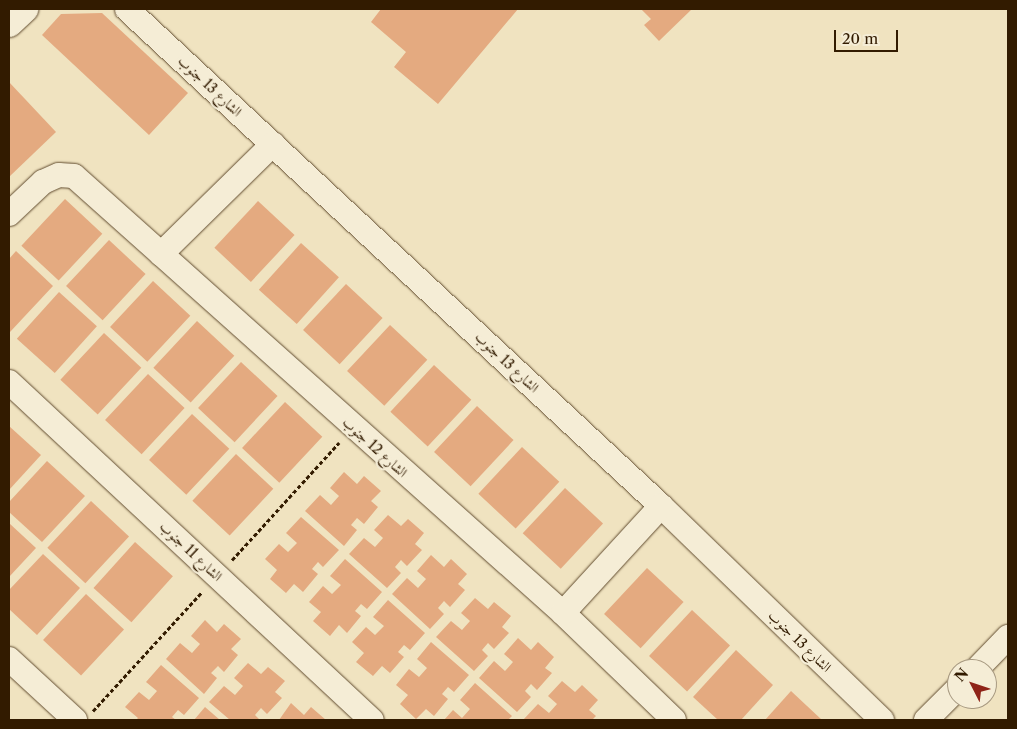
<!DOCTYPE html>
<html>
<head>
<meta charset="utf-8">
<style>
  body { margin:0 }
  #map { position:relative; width:1017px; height:729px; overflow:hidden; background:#f0e3c0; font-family:"Libre Caslon Text",Amiri,serif }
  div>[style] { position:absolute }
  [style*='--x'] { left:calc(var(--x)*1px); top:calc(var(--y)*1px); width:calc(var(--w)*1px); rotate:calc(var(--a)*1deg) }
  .building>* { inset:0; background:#e4aa80; transform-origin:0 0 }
  .path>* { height:3px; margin-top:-1.5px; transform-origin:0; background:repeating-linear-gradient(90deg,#321b00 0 4px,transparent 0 6.5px) }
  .roads { filter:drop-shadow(0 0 1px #624d30) drop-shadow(0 0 1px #624d30) }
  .street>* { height:24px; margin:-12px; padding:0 12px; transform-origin:12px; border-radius:12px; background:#f5edd6 }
  .secondary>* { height:28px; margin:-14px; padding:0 14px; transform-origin:14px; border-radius:14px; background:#f5edd6 }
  span { translate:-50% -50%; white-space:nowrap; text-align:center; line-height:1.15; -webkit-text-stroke:4.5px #f5edd6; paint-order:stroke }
  .street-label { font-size:14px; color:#321b00 }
  .frame { position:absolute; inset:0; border:10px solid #321b00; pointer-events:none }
  .north { position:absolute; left:947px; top:659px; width:50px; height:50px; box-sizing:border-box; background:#f5edd6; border:1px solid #a79980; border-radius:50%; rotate:311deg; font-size:14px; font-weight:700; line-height:20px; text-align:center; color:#321b00 }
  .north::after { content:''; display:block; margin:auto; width:18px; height:22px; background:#8f2418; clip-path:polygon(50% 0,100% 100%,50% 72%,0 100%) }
  .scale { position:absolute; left:834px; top:30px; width:64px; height:22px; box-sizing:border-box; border:2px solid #321b00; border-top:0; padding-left:6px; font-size:15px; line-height:18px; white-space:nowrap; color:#321b00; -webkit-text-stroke:4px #f5edd6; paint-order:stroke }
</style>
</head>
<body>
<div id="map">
  <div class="building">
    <i style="clip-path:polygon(381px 9px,518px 9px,438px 104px,394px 67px,406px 52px,371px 22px)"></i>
    <i style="clip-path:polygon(641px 9px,692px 9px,659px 41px,644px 25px,651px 19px)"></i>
    <i style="clip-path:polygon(102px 13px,188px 93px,149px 135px,42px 35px,61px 14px)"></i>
    <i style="clip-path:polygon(9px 82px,56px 132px,9px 177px)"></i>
    <i style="left:65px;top:199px;width:51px;height:64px;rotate:43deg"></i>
    <i style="left:258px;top:201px;width:50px;height:64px;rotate:43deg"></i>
    <i style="left:109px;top:240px;width:50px;height:63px;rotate:43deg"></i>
    <i style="left:301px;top:243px;width:51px;height:63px;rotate:42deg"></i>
    <i style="clip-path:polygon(16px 251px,53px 286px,10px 332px,9px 259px)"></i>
    <i style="left:153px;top:281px;width:51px;height:63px;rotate:43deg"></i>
    <i style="left:346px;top:284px;width:50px;height:63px;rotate:43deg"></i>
    <i style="left:59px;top:292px;width:51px;height:63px;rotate:42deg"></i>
    <i style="left:197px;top:321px;width:51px;height:64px;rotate:43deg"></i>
    <i style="left:390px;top:325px;width:51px;height:63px;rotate:43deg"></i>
    <i style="left:104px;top:333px;width:51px;height:64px;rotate:43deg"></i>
    <i style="left:241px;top:362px;width:50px;height:63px;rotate:43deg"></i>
    <i style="left:434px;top:365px;width:51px;height:64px;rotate:43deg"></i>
    <i style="left:148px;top:374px;width:50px;height:63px;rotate:43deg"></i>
    <i style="left:285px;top:402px;width:51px;height:63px;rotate:43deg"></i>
    <i style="left:477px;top:406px;width:50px;height:63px;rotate:43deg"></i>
    <i style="left:192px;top:414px;width:51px;height:63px;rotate:43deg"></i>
    <i style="clip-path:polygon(9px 426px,41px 455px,9px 490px)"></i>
    <i style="left:522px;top:447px;width:51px;height:64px;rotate:43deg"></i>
    <i style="left:236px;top:454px;width:51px;height:64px;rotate:43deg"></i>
    <i style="clip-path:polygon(47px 461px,85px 496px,42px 542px,9px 512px,9px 502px)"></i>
    <i style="clip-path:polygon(344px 472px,357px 484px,364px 476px,381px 491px,371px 501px,378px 507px,364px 524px,357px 518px,351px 525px,357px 530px,344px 546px,305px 511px,320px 495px,331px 505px,339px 496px,330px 488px)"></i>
    <i style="left:565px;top:488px;width:52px;height:62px;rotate:43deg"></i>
    <i style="left:91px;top:501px;width:52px;height:64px;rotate:43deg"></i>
    <i style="clip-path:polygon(388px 515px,401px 526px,408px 519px,424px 533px,415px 544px,422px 550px,407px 566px,401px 560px,395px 567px,401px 573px,387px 588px,349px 554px,364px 538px,375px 547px,383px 538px,374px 530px)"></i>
    <i style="clip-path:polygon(301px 517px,339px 550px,323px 567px,318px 562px,312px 569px,318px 574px,303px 592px,294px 584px,286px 593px,270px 579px,277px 570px,265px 559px,279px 544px,288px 552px,297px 543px,286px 533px)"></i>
    <i style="clip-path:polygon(9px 523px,36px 548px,9px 577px)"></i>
    <i style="left:135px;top:542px;width:51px;height:62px;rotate:42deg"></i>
    <i style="clip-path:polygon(43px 554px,80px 588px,37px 635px,9px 609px,9px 590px)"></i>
    <i style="clip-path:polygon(431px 555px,444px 567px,451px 559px,467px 574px,458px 584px,465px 590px,450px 607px,444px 601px,438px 608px,444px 614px,430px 629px,392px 594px,407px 578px,418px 588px,426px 579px,417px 571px)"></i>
    <i style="clip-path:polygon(345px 559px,382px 592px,367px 609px,361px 604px,355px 611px,361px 616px,347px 633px,339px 625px,330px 636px,313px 621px,321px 612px,309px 602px,323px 586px,332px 594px,341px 585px,330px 576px)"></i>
    <i style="left:647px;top:568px;width:50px;height:63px;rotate:43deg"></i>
    <i style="left:86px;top:594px;width:52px;height:63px;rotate:43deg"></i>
    <i style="clip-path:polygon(475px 598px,488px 609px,494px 602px,511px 616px,502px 627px,509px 633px,494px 649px,488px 643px,482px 650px,488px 656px,474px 671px,436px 637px,451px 621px,462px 630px,470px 621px,461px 613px)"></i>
    <i style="clip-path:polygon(388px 600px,425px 633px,410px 650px,404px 645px,398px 652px,404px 657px,390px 673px,382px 666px,373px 676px,356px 662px,364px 653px,352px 642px,366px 627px,375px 635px,384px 626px,373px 617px)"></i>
    <i style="left:692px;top:610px;width:52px;height:63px;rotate:43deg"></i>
    <i style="clip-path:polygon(205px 620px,217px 632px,224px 624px,241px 639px,231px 649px,238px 655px,224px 672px,218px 666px,211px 673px,217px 678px,204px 694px,166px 659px,180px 643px,192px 653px,200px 644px,191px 636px)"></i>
    <i style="clip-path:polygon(518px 638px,531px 650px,538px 642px,554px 657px,545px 668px,552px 673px,537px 690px,531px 684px,525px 691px,531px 697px,517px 712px,479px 678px,494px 661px,505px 671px,513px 662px,504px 654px)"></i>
    <i style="clip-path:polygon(431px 642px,469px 675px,454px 692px,448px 687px,442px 694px,448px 699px,434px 716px,426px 709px,416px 719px,400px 704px,408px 695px,396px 685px,409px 669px,419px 677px,427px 668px,417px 659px)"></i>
    <i style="clip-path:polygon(736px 650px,773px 685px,741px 720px,718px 720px,693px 697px)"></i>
    <i style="clip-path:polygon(248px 663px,261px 674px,268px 667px,285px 681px,275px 692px,282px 698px,267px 714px,261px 708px,255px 715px,260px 720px,230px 720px,209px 702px,224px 686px,235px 695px,243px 686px,234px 678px)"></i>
    <i style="clip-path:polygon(161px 665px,199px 698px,184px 715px,178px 710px,172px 717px,176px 720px,136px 720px,138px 718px,125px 707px,139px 692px,149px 700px,157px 691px,146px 682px)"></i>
    <i style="clip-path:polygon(562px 681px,575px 692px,582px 685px,598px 700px,589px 710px,596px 716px,592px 720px,523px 720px,538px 704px,549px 713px,557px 704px,548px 696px)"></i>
    <i style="clip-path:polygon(475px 683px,512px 716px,508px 720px,444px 720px,453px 710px,462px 718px,470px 709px,460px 700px)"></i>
    <i style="clip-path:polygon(791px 691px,822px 720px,765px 720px)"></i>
    <i style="clip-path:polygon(291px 703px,304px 715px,311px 707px,326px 720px,279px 720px)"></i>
    <i style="clip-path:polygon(205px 707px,220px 720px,194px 720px)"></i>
  </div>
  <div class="path">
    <i style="--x:232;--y:560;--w:159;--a:-47.6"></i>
    <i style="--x:93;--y:711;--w:161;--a:-47.5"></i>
  </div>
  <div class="roads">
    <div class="street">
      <i style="--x:127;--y:9;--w:729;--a:42.94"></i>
      <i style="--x:661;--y:506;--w:308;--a:44.1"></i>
      <i style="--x:9;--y:214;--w:47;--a:-43.3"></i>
      <i style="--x:43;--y:182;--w:17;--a:-24"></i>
      <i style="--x:59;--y:175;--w:15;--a:4"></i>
      <i style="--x:74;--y:176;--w:656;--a:41.79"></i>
      <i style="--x:563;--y:613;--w:154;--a:43.9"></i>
      <i style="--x:161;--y:254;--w:157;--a:-44.5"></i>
      <i style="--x:9;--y:382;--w:496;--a:43"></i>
      <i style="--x:563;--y:613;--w:145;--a:-47.5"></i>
      <i style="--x:9;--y:659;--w:90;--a:42.7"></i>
      <i style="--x:977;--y:669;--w:45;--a:-45.9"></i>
      <i style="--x:926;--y:720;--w:44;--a:-45"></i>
    </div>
    <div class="secondary">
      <i style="--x:9;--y:23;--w:21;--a:-43"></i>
    </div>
  </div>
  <div class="street-label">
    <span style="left:210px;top:86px;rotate:43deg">الشارع 13 جنوب</span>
    <span style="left:507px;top:362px;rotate:43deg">الشارع 13 جنوب</span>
    <span style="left:375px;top:447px;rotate:42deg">الشارع 12 جنوب</span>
    <span style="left:191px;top:551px;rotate:43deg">الشارع 11 جنوب</span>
    <span style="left:800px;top:641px;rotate:44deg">الشارع 13 جنوب</span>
  </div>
  <div class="frame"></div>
  <div class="north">N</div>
  <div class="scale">20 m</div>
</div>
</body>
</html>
